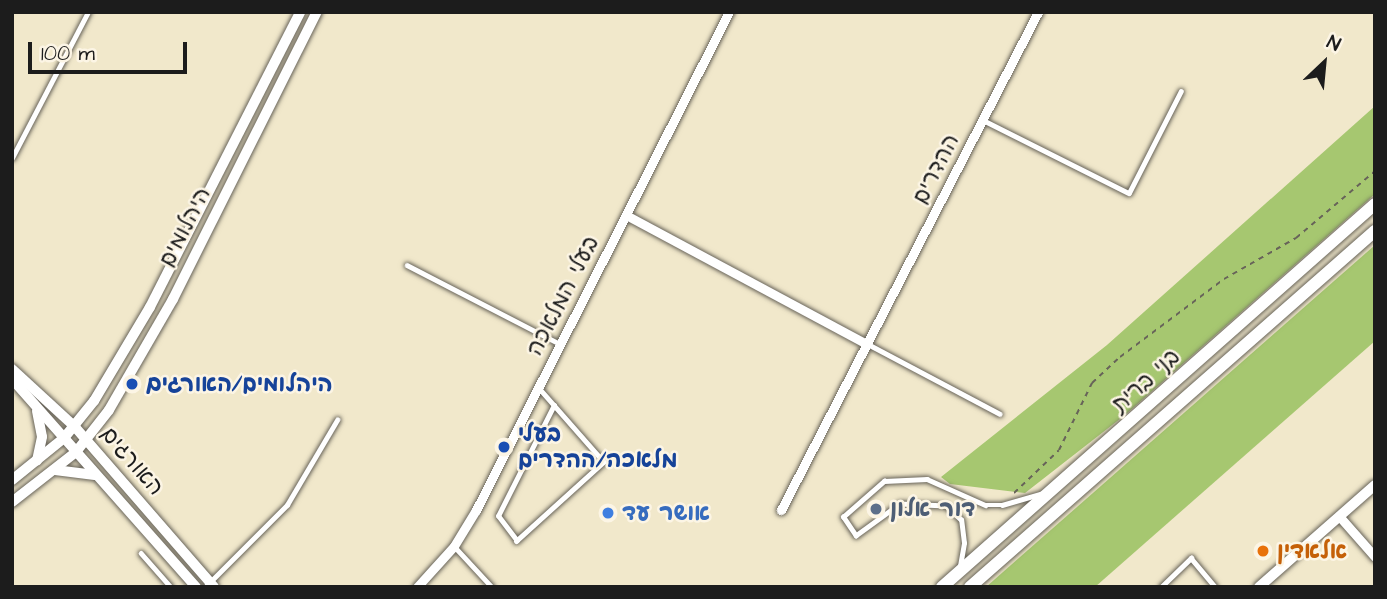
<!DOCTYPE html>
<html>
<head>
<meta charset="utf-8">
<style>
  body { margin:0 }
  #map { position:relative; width:1387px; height:599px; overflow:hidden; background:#f1e8cb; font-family:"Architects Daughter","Playpen Sans Hebrew",sans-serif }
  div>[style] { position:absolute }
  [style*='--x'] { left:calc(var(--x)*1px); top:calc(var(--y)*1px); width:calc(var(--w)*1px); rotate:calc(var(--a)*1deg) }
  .green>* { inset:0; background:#a6c770 }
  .path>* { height:2px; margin-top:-1px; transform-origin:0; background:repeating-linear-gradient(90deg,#676359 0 5px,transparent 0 10px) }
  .roads { filter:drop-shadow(0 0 2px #676359) drop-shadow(0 0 2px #676359) }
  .service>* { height:4.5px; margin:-2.25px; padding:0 2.25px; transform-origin:2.25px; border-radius:2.25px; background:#fff }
  .minor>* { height:9px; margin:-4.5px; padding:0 4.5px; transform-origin:4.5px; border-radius:4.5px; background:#fff }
  .tertiary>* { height:10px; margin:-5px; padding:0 5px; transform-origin:5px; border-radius:5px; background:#fff }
  .secondary>* { height:12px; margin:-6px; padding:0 6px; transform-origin:6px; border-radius:6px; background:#fff }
  .dots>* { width:19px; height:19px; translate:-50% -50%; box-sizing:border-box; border:4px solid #fcf5e5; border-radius:50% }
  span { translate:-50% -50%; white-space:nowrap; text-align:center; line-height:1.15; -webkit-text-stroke:5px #fcf5e5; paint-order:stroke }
  .street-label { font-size:23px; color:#1c1c1c }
  .transit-label { font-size:23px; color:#164399; font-weight:700 }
  .left { translate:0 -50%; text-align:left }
  .service-label { font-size:23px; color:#4e5e75; font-weight:700 }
  .shop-label { font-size:23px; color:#366cbe; font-weight:700 }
  .food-label { font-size:23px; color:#c56008; font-weight:700 }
  .frame { position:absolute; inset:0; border:14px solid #1c1c1c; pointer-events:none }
  .north { position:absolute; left:1289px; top:28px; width:70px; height:70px; -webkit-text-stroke:5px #fcf5e5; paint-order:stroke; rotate:26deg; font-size:19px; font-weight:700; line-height:28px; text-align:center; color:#1c1c1c }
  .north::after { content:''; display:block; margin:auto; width:24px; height:32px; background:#1c1c1c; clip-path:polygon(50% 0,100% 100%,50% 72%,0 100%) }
  .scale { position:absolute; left:28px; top:42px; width:159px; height:32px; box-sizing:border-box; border:4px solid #1c1c1c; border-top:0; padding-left:9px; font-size:21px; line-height:24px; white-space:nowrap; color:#1c1c1c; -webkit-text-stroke:5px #fcf5e5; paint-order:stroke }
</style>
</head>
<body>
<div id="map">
  <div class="green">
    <i style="clip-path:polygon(1375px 106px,1375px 194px,1125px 415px,1025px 493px,950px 484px,941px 477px,1107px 345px)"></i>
    <i style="clip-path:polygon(1375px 245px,1375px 341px,1095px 587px,986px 587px)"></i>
  </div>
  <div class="path">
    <i style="--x:1014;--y:493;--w:62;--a:-43.7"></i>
    <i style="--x:1059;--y:450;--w:75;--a:-63.8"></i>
    <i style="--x:1092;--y:383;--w:38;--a:-43"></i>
    <i style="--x:1120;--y:357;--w:130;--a:-36.9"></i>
    <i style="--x:1224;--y:279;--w:83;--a:-29.7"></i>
    <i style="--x:1296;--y:238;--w:104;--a:-40.3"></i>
  </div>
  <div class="roads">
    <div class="service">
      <i style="--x:983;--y:120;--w:163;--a:26.6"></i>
      <i style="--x:1129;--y:193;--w:114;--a:-63"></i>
      <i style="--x:12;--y:158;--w:165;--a:-62.5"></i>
      <i style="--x:407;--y:265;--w:172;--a:27.3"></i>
      <i style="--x:868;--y:344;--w:149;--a:27.9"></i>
      <i style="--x:539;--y:388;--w:98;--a:48.7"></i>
      <i style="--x:604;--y:462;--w:118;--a:137.8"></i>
      <i style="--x:517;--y:541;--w:31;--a:-127"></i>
      <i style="--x:498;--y:516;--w:124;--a:-63.2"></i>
      <i style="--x:454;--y:546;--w:56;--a:47.2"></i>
      <i style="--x:141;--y:553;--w:45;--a:48.6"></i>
      <i style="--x:960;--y:566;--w:23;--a:-80"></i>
      <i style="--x:964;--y:543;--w:23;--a:-97"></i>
      <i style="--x:961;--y:520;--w:21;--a:-137"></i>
      <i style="--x:946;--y:506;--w:46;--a:-177.5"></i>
      <i style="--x:900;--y:504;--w:54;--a:144"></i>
      <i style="--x:856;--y:536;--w:23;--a:-124"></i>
      <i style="--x:843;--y:517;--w:55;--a:-41.3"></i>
      <i style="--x:884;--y:481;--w:43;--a:-2.7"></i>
      <i style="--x:927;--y:479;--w:64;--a:24.1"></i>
      <i style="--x:985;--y:505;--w:17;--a:0"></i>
      <i style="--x:1002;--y:505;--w:43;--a:-16.3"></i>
      <i style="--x:205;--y:587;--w:116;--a:-45"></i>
      <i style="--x:287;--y:505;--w:99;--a:-59.5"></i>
      <i style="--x:1161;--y:587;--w:42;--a:-44"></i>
      <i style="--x:1191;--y:558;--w:38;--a:50"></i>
    </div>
    <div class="minor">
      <i style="--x:626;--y:215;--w:273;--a:28.2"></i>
      <i style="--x:781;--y:510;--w:560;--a:-62.7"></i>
      <i style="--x:1339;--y:516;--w:55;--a:48.7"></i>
      <i style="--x:417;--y:587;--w:55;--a:-47.9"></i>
      <i style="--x:454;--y:546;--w:42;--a:-58.6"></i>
      <i style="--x:476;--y:510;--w:559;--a:-63.07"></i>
    </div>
    <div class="tertiary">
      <i style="--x:12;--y:369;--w:86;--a:42.6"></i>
      <i style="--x:75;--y:427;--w:212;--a:49"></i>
      <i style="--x:12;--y:379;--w:278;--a:48.5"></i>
      <i style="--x:37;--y:411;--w:26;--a:79"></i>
      <i style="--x:42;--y:437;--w:24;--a:102"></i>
      <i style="--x:55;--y:470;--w:40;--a:7.1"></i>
      <i style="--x:12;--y:480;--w:67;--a:-38.9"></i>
      <i style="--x:64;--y:438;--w:48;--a:-51"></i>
      <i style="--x:94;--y:401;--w:109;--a:-59.2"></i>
      <i style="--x:150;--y:307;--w:331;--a:-63"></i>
      <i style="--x:12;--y:502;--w:81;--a:-38"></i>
      <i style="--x:76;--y:452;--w:53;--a:-51.8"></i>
      <i style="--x:109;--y:410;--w:128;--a:-60"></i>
      <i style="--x:173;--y:299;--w:321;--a:-63.4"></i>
      <i style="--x:1259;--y:587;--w:154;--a:-41.3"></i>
    </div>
    <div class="secondary">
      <i style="--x:942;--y:587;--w:578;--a:-41.49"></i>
      <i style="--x:970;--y:587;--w:539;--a:-41.32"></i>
    </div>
  </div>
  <div class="dots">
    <i style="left:132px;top:384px;background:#1a4fb4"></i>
    <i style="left:504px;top:447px;background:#1a4fb4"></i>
    <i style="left:876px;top:509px;background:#5c6f8a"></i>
    <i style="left:608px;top:513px;background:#3f7fe0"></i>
    <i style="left:1263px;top:551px;background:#e8710a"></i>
  </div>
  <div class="street-label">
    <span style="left:936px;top:169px;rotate:-63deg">ההדרים</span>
    <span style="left:185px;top:227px;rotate:-63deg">היהלומים</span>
    <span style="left:563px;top:296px;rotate:-63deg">בעלי המלאכה</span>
    <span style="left:1146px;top:381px;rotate:-42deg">בני ברית</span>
    <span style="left:132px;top:461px;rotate:49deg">האורגים</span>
  </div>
  <div class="transit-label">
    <span class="left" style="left:146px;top:384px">היהלומים/האורגים</span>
    <span class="left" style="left:518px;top:447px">בעלי<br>מלאכה/ההדרים</span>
  </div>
  <div class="service-label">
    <span class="left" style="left:890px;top:509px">דור אלון</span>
  </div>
  <div class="shop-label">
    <span class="left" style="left:622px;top:513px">אושר עד</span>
  </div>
  <div class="food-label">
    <span class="left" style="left:1277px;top:551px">אלאדין</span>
  </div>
  <div class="frame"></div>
  <div class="north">N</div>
  <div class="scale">100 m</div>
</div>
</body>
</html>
